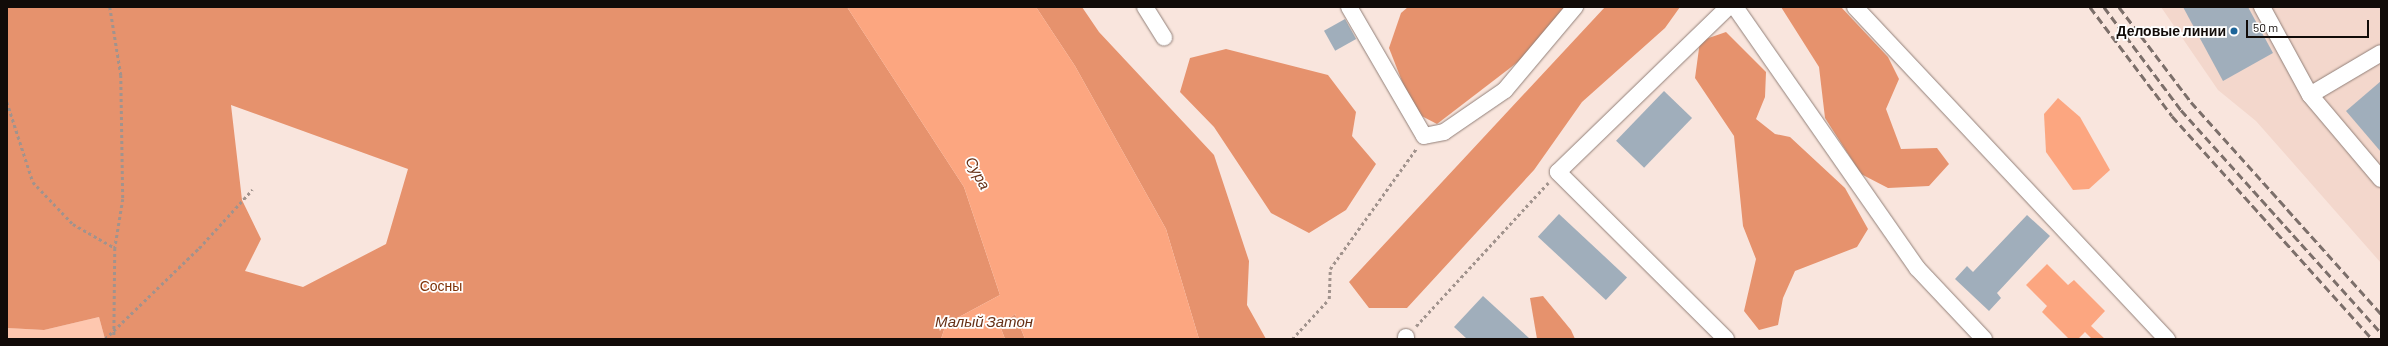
<!DOCTYPE html>
<html>
<head>
<meta charset="utf-8">
<style>
  body { margin:0 }
  #map { position:relative; width:2388px; height:346px; overflow:hidden; background:#f9e5dd; font-family:Barlow,sans-serif }
  div>[style] { position:absolute }
  [style*='--x'] { left:calc(var(--x)*1px); top:calc(var(--y)*1px); width:calc(var(--w)*1px); rotate:calc(var(--a)*1deg) }
  .built>* { inset:0; background:#f3d7cc }
  .green>* { inset:0; background:#fec7af }
  .forest>* { inset:0; background:#e6926d }
  .water>* { inset:0; background:#fca680 }
  .building>* { inset:0; background:#a0aebb; transform-origin:0 0 }
  .path>* { height:2.5px; margin-top:-1.25px; transform-origin:0; background:repeating-linear-gradient(90deg,#a1938d 0 3px,transparent 0 6px) }
  .roads { filter:drop-shadow(0 0 1px #928079) drop-shadow(0 0 1px #928079) }
  .minor>* { height:16px; margin:-8px; padding:0 8px; transform-origin:8px; border-radius:8px; background:#fff }
  .rail>* { height:3px; margin-top:-1.5px; transform-origin:0; background:repeating-linear-gradient(90deg,#7c6f6a 0 8px,transparent 0 12px) }
  .dots>* { width:11px; height:11px; translate:-50% -50%; box-sizing:border-box; border:2px solid #fff; border-radius:50% }
  span { translate:-50% -50%; white-space:nowrap; text-align:center; line-height:1.15; -webkit-text-stroke:3.5px #fff; paint-order:stroke }
  .poi-label { font-size:14px; color:#110b08; font-weight:700 }
  .right { translate:-100% -50%; text-align:right }
  .park-label { font-size:14px; color:#7d3106 }
  .water-label { font-size:15px; color:#663016; font-style:italic }
  .frame { position:absolute; inset:0; border:8px solid #110b08; pointer-events:none }
  .scale { position:absolute; left:2246px; top:20px; width:123px; height:18px; box-sizing:border-box; border:2px solid #110b08; border-top:0; padding-left:5px; font-size:12px; line-height:14px; white-space:nowrap; color:#110b08; -webkit-text-stroke:3px #fff; paint-order:stroke }
</style>
</head>
<body>
<div id="map">
  <div class="built">
    <i style="clip-path:polygon(2161px 7px,2381px 7px,2381px 263px,2256px 121px,2218px 90px)"></i>
  </div>
  <div class="green">
    <i style="clip-path:polygon(99px 317px,105px 339px,7px 339px,7px 328px,44px 330px)"></i>
  </div>
  <div class="forest">
    <i style="clip-path:polygon(evenodd,7px 7px,847px 7px,964px 187px,1000px 295px,946px 324px,941px 339px,105px 339px,99px 317px,44px 330px,7px 328px,7px 7px,231px 105px,408px 169px,386px 244px,303px 287px,245px 271px,261px 239px,242px 200px,231px 105px)"></i>
    <i style="clip-path:polygon(1036px 7px,1082px 7px,1099px 32px,1214px 155px,1249px 261px,1247px 305px,1266px 339px,1199px 339px,1166px 229px,1075px 66px)"></i>
    <i style="clip-path:polygon(1408px 7px,1567px 7px,1531px 52px,1437px 124px,1414px 112px,1389px 48px,1401px 13px)"></i>
    <i style="clip-path:polygon(1605px 7px,1680px 7px,1665px 28px,1582px 102px,1534px 170px,1407px 308px,1369px 308px,1349px 282px)"></i>
    <i style="clip-path:polygon(1781px 7px,1841px 7px,1888px 57px,1899px 79px,1886px 109px,1901px 149px,1937px 148px,1949px 164px,1929px 186px,1888px 188px,1861px 174px,1825px 118px,1819px 67px)"></i>
    <i style="clip-path:polygon(1726px 32px,1766px 72px,1765px 97px,1756px 119px,1775px 134px,1790px 137px,1845px 188px,1868px 229px,1857px 247px,1795px 271px,1783px 298px,1778px 325px,1759px 330px,1744px 311px,1756px 259px,1743px 226px,1734px 136px,1695px 78px,1700px 41px)"></i>
    <i style="clip-path:polygon(1226px 49px,1328px 75px,1356px 112px,1352px 136px,1376px 164px,1346px 210px,1309px 233px,1271px 213px,1214px 127px,1180px 92px,1190px 58px)"></i>
    <i style="clip-path:polygon(1543px 296px,1571px 330px,1575px 339px,1537px 339px,1530px 298px)"></i>
    <i style="clip-path:polygon(1015px 314px,1025px 339px,1005px 339px,1000px 326px)"></i>
  </div>
  <div class="water">
    <i style="clip-path:polygon(847px 7px,1036px 7px,1075px 66px,1166px 229px,1199px 339px,1025px 339px,1015px 314px,1000px 326px,1005px 339px,941px 339px,946px 324px,1000px 295px,964px 187px)"></i>
    <i style="clip-path:polygon(2058px 98px,2080px 117px,2110px 170px,2089px 189px,2073px 190px,2046px 152px,2044px 114px)"></i>
    <i style="clip-path:polygon(2047px 264px,2068px 285px,2074px 280px,2105px 311px,2091px 326px,2105px 339px,2092px 339px,2085px 332px,2078px 339px,2069px 339px,2042px 312px,2047px 306px,2026px 285px)"></i>
  </div>
  <div class="building">
    <i style="clip-path:polygon(2183px 7px,2248px 7px,2273px 53px,2223px 81px)"></i>
    <i style="left:1345px;top:19px;width:23px;height:24px;rotate:61deg"></i>
    <i style="clip-path:polygon(2381px 81px,2381px 152px,2346px 111px)"></i>
    <i style="left:1664px;top:91px;width:39px;height:69px;rotate:44deg"></i>
    <i style="left:1559px;top:214px;width:93px;height:31px;rotate:43deg"></i>
    <i style="clip-path:polygon(2027px 215px,2050px 236px,1997px 293px,2001px 298px,1989px 311px,1955px 279px,1967px 266px,1973px 272px)"></i>
    <i style="clip-path:polygon(1483px 296px,1530px 339px,1467px 339px,1454px 327px)"></i>
  </div>
  <div class="path">
    <i style="--x:110;--y:7;--w:69;--a:80.8"></i>
    <i style="--x:121;--y:75;--w:124;--a:89.1"></i>
    <i style="--x:123;--y:199;--w:50;--a:99.3"></i>
    <i style="--x:7;--y:102;--w:84;--a:72"></i>
    <i style="--x:33;--y:182;--w:58;--a:46.4"></i>
    <i style="--x:73;--y:224;--w:48;--a:29.7"></i>
    <i style="--x:115;--y:248;--w:91;--a:90.6"></i>
    <i style="--x:1416;--y:326;--w:195;--a:-47.3"></i>
    <i style="--x:105;--y:339;--w:131;--a:-44.1"></i>
    <i style="--x:199;--y:248;--w:79;--a:-47.6"></i>
    <i style="--x:1292;--y:339;--w:54;--a:-47.2"></i>
    <i style="--x:1329;--y:299;--w:30;--a:-88"></i>
    <i style="--x:1330;--y:269;--w:148;--a:-54.4"></i>
  </div>
  <div class="roads">
    <div class="minor">
      <i style="--x:1145;--y:7;--w:36;--a:58"></i>
      <i style="--x:1349;--y:7;--w:149;--a:59.8"></i>
      <i style="--x:1424;--y:136;--w:20;--a:-11"></i>
      <i style="--x:1444;--y:132;--w:74;--a:-34.5"></i>
      <i style="--x:1505;--y:90;--w:109;--a:-49.9"></i>
      <i style="--x:1735;--y:7;--w:318;--a:55.1"></i>
      <i style="--x:1917;--y:268;--w:98;--a:46.7"></i>
      <i style="--x:1855;--y:7;--w:456;--a:46.8"></i>
      <i style="--x:2262;--y:7;--w:100;--a:61.4"></i>
      <i style="--x:2310;--y:95;--w:82;--a:-30.6"></i>
      <i style="--x:2310;--y:95;--w:110;--a:49.8"></i>
      <i style="--x:1406;--y:339;--w:2;--a:-90"></i>
      <i style="--x:1726;--y:339;--w:237;--a:-135.2"></i>
      <i style="--x:1558;--y:172;--w:237;--a:-44.1"></i>
    </div>
  </div>
  <div class="rail">
    <i style="--x:2090;--y:7;--w:136;--a:53"></i>
    <i style="--x:2172;--y:116;--w:300;--a:48.1"></i>
    <i style="--x:2104;--y:7;--w:129;--a:53.2"></i>
    <i style="--x:2181;--y:110;--w:300;--a:48.1"></i>
    <i style="--x:2119;--y:7;--w:119;--a:52.8"></i>
    <i style="--x:2191;--y:102;--w:285;--a:48.1"></i>
  </div>
  <div class="dots">
    <i style="left:2234px;top:31px;background:#1d6599"></i>
  </div>
  <div class="poi-label">
    <span class="right" style="left:2226px;top:31px">Деловые линии</span>
  </div>
  <div class="park-label">
    <span style="left:441px;top:286px">Сосны</span>
  </div>
  <div class="water-label">
    <span style="left:978px;top:173px;rotate:62deg">Сура</span>
    <span style="left:984px;top:322px">Малый Затон</span>
  </div>
  <div class="frame"></div>
  <div class="scale">50 m</div>
</div>
</body>
</html>
